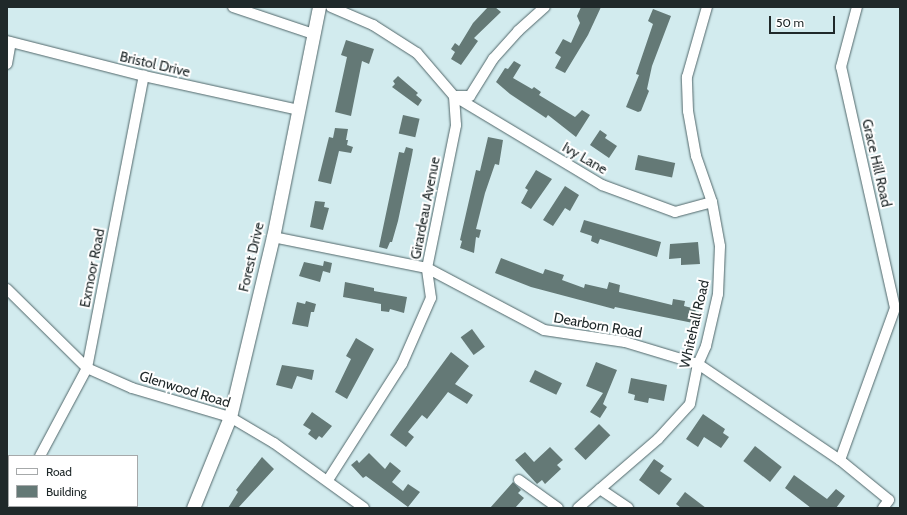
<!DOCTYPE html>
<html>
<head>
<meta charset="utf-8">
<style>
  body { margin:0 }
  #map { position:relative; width:907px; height:515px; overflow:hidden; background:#d2ebee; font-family:Cabin,sans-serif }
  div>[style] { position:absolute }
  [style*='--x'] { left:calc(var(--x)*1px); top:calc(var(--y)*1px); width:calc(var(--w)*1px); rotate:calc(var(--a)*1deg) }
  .building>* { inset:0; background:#647976; transform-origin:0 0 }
  .roads { filter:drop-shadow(0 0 1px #51676a) drop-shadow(0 0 1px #51676a) }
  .minor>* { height:10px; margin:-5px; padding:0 5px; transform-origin:5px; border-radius:5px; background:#fff }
  .major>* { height:13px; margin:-6.5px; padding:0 6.5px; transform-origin:6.5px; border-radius:6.5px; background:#fff }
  span { translate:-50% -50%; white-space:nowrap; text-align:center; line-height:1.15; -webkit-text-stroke:4px #fff; paint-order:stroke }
  .street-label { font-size:14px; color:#20292a }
  .frame { position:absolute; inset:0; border:8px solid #20292a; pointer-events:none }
  .legend { position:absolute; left:8px; top:455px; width:130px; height:52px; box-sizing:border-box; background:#fff; border:1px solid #a6a9aa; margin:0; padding:5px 7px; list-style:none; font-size:12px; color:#20292a }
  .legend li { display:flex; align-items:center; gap:8px; height:20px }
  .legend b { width:20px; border:1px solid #a6a9aa }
  .scale { position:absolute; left:769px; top:16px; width:66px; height:18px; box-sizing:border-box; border:2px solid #20292a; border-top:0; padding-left:5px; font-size:12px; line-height:14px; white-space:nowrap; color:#20292a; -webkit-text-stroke:3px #fff; paint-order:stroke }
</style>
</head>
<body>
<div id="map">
  <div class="building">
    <i style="clip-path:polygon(488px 7px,495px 7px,501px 12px,474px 38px,478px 41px,461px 65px,451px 59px,455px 52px,451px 49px,455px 43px,459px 46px,473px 23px)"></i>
    <i style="clip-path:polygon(581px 7px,601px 7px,588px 35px,565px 73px,555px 68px,561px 57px,555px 53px,563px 39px,571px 43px,580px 23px,577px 16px)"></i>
    <i style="clip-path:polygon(653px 9px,671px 16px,652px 66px,647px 89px,649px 91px,641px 111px,638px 112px,626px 107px,639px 75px,636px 74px,653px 24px,648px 21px)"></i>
    <i style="clip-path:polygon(346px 40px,374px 49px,369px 64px,362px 61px,351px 116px,335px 112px,347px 57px,341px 55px)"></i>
    <i style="clip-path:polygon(514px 61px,521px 65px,513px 78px,532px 89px,534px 87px,541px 92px,539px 95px,575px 117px,582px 110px,590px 115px,576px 137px,548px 115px,546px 118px,510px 94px,496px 82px,505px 68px,508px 69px)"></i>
    <i style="clip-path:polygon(398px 76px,418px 93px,416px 95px,422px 100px,418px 106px,392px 87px,395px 84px,393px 81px)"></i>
    <i style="left:403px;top:115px;width:17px;height:19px;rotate:13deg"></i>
    <i style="clip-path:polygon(335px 128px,348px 129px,346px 140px,348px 140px,347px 145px,353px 147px,351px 153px,339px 151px,331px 184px,318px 181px,329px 137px,333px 138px)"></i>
    <i style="clip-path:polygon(600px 130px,607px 135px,605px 138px,617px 146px,609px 158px,590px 145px)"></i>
    <i style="clip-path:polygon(488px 137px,503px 140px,499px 165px,495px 164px,485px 193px,476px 229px,481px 230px,479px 238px,476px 237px,474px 253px,460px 248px,462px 241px,460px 240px,476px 170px,480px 171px)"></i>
    <i style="clip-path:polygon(406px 147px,413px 149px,412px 155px,398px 221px,392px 242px,390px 242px,387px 249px,379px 247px,399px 152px,404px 153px)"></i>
    <i style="left:638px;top:155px;width:38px;height:15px;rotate:12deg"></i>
    <i style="clip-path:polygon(536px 170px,552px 179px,531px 209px,521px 203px,528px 190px,525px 188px)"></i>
    <i style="clip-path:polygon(565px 186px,579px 195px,570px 211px,565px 208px,553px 226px,543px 220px)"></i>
    <i style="clip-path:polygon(315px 201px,325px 202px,324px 207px,329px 208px,323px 230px,310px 227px)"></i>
    <i style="clip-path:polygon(584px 220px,661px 242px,657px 257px,600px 239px,598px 244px,591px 241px,592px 236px,580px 232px)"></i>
    <i style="clip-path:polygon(698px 242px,700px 264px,681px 265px,681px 258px,669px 259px,670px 244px)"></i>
    <i style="clip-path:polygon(501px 258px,543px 274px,545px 269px,564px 275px,562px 280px,584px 288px,585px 284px,607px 289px,609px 282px,620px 285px,619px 292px,672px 305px,673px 299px,685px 301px,684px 306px,696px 309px,693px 323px,615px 307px,614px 309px,531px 287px,495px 273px)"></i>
    <i style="clip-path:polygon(324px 261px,332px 263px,330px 273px,323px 271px,320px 282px,299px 276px,304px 262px,323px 266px)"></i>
    <i style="clip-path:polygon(345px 282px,374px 288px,374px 291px,407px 297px,404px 313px,390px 309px,389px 312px,381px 311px,381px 304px,343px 297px)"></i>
    <i style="clip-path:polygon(306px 301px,316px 304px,314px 312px,311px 312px,308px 327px,292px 324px,297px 302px,305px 304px)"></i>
    <i style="left:472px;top:329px;width:22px;height:14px;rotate:54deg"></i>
    <i style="clip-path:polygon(356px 338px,374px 349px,347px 399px,335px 392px,351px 359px,346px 356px)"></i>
    <i style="clip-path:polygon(451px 352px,469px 366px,455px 384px,473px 395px,467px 404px,448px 392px,427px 419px,422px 415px,408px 432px,414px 437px,406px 447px,390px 435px)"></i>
    <i style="clip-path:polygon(596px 362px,617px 370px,603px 404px,607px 407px,600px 418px,590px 412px,603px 393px,586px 386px)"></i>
    <i style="clip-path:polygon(282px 365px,314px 370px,312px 380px,297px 376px,292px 389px,276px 385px)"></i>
    <i style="left:535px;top:370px;width:30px;height:13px;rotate:26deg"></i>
    <i style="clip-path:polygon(631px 378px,667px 385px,664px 401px,649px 398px,648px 403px,634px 400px,635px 395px,628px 393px)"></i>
    <i style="clip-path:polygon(312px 412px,332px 426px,322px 438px,319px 436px,316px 440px,308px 434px,311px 430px,303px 425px)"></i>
    <i style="clip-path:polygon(703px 414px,725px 429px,723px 433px,729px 437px,721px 448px,704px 437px,698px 447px,686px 439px)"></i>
    <i style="left:599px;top:424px;width:16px;height:35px;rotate:45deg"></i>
    <i style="left:755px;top:446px;width:34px;height:19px;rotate:38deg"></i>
    <i style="clip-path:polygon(550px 447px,563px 460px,557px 465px,561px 469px,545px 484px,542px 480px,537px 484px,515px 460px,525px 452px,534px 462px)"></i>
    <i style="clip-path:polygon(369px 453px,385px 469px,390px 462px,401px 471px,392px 482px,403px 491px,408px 484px,420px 492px,408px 507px,366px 476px,363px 478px,351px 465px,357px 460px,359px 463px)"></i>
    <i style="clip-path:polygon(262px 457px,274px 469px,238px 508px,228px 508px,238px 492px,236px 490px)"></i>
    <i style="clip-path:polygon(654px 459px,664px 466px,660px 471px,672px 479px,659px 495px,639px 480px)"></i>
    <i style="clip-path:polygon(794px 475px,827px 499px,836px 489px,845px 496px,836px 508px,811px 508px,785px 488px)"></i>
    <i style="clip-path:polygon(513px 482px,521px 490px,518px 493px,524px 498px,515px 508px,490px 508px)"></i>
    <i style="clip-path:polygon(685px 492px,706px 508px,681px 508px,676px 504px)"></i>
  </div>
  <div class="roads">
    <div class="minor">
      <i style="--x:233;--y:7;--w:84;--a:18.6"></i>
      <i style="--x:331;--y:7;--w:46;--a:23.2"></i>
      <i style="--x:373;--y:25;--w:52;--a:32.5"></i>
      <i style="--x:417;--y:53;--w:57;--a:49.3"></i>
      <i style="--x:454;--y:96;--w:173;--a:31"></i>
      <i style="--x:602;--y:185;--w:78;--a:20.3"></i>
      <i style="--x:675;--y:212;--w:38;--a:-15"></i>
      <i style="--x:7;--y:41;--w:141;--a:14.3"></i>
      <i style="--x:144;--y:76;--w:158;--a:12.4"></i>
      <i style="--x:7;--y:64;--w:22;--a:-80"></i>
      <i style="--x:273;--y:237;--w:157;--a:11.4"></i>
      <i style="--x:427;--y:268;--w:132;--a:27.9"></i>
      <i style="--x:544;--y:330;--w:82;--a:8.4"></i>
      <i style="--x:625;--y:342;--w:76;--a:16.8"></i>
      <i style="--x:698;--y:364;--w:171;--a:34.1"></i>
      <i style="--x:840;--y:460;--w:63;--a:39.2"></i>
      <i style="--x:889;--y:500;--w:10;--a:127"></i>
      <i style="--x:7;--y:289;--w:112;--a:44.6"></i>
      <i style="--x:87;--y:368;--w:49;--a:24"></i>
      <i style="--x:132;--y:388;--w:102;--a:16.5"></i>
      <i style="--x:230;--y:417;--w:51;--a:30.6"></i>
      <i style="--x:274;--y:443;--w:111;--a:35.8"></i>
      <i style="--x:40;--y:456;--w:100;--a:-61.9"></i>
      <i style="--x:87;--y:368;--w:298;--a:-79"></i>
      <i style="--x:840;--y:460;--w:162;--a:-70.1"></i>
      <i style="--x:895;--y:308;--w:247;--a:-102.6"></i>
      <i style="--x:841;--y:67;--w:62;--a:-75.1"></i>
      <i style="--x:328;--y:480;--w:138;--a:-57.5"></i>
      <i style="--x:402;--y:364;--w:72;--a:-66.3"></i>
      <i style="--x:431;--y:298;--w:30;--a:-98"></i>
      <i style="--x:427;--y:268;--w:146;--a:-78.5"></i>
      <i style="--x:456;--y:125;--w:29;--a:-94"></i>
      <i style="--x:454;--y:96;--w:16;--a:0"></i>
      <i style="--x:470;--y:96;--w:44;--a:-58.1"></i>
      <i style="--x:493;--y:59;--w:38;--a:-48"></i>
      <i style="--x:518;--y:31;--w:36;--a:-42"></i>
      <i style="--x:519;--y:480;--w:48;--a:35.7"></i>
      <i style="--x:600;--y:489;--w:34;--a:34"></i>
      <i style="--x:7;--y:491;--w:3;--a:45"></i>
      <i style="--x:21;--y:506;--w:3;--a:45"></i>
      <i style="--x:578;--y:508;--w:106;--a:-40.8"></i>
      <i style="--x:658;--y:439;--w:47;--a:-47.6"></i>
      <i style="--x:690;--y:404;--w:41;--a:-78.7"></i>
      <i style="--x:698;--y:364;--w:20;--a:-66"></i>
      <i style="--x:706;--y:346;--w:53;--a:-77"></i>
      <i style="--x:718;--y:294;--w:48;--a:-87.6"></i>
      <i style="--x:720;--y:246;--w:45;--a:-100.3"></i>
      <i style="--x:712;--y:202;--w:49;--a:-109.2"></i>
      <i style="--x:696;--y:156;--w:46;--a:-100.1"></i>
      <i style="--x:688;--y:111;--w:34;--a:-92"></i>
      <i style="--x:687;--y:77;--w:73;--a:-74.1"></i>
    </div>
    <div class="major">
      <i style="--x:193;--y:508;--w:98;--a:-67.9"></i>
      <i style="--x:230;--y:417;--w:185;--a:-76.6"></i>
      <i style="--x:273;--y:237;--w:235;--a:-78.7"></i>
    </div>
  </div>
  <div class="street-label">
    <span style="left:155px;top:64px;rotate:13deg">Bristol Drive</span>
    <span style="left:585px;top:158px;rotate:30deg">Ivy Lane</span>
    <span style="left:877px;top:163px;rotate:77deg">Grace Hill Road</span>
    <span style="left:425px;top:208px;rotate:-79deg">Girardeau Avenue</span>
    <span style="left:251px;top:257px;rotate:-77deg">Forest Drive</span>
    <span style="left:92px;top:268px;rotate:-79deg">Exmoor Road</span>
    <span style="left:694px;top:324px;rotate:-77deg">Whitehall Road</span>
    <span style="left:598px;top:325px;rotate:10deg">Dearborn Road</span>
    <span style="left:185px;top:389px;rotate:17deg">Glenwood Road</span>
  </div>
  <div class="frame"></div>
  <ul class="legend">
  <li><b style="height:5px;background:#fff"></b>Road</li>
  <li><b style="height:11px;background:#647976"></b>Building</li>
  </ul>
  <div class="scale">50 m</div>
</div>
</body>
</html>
